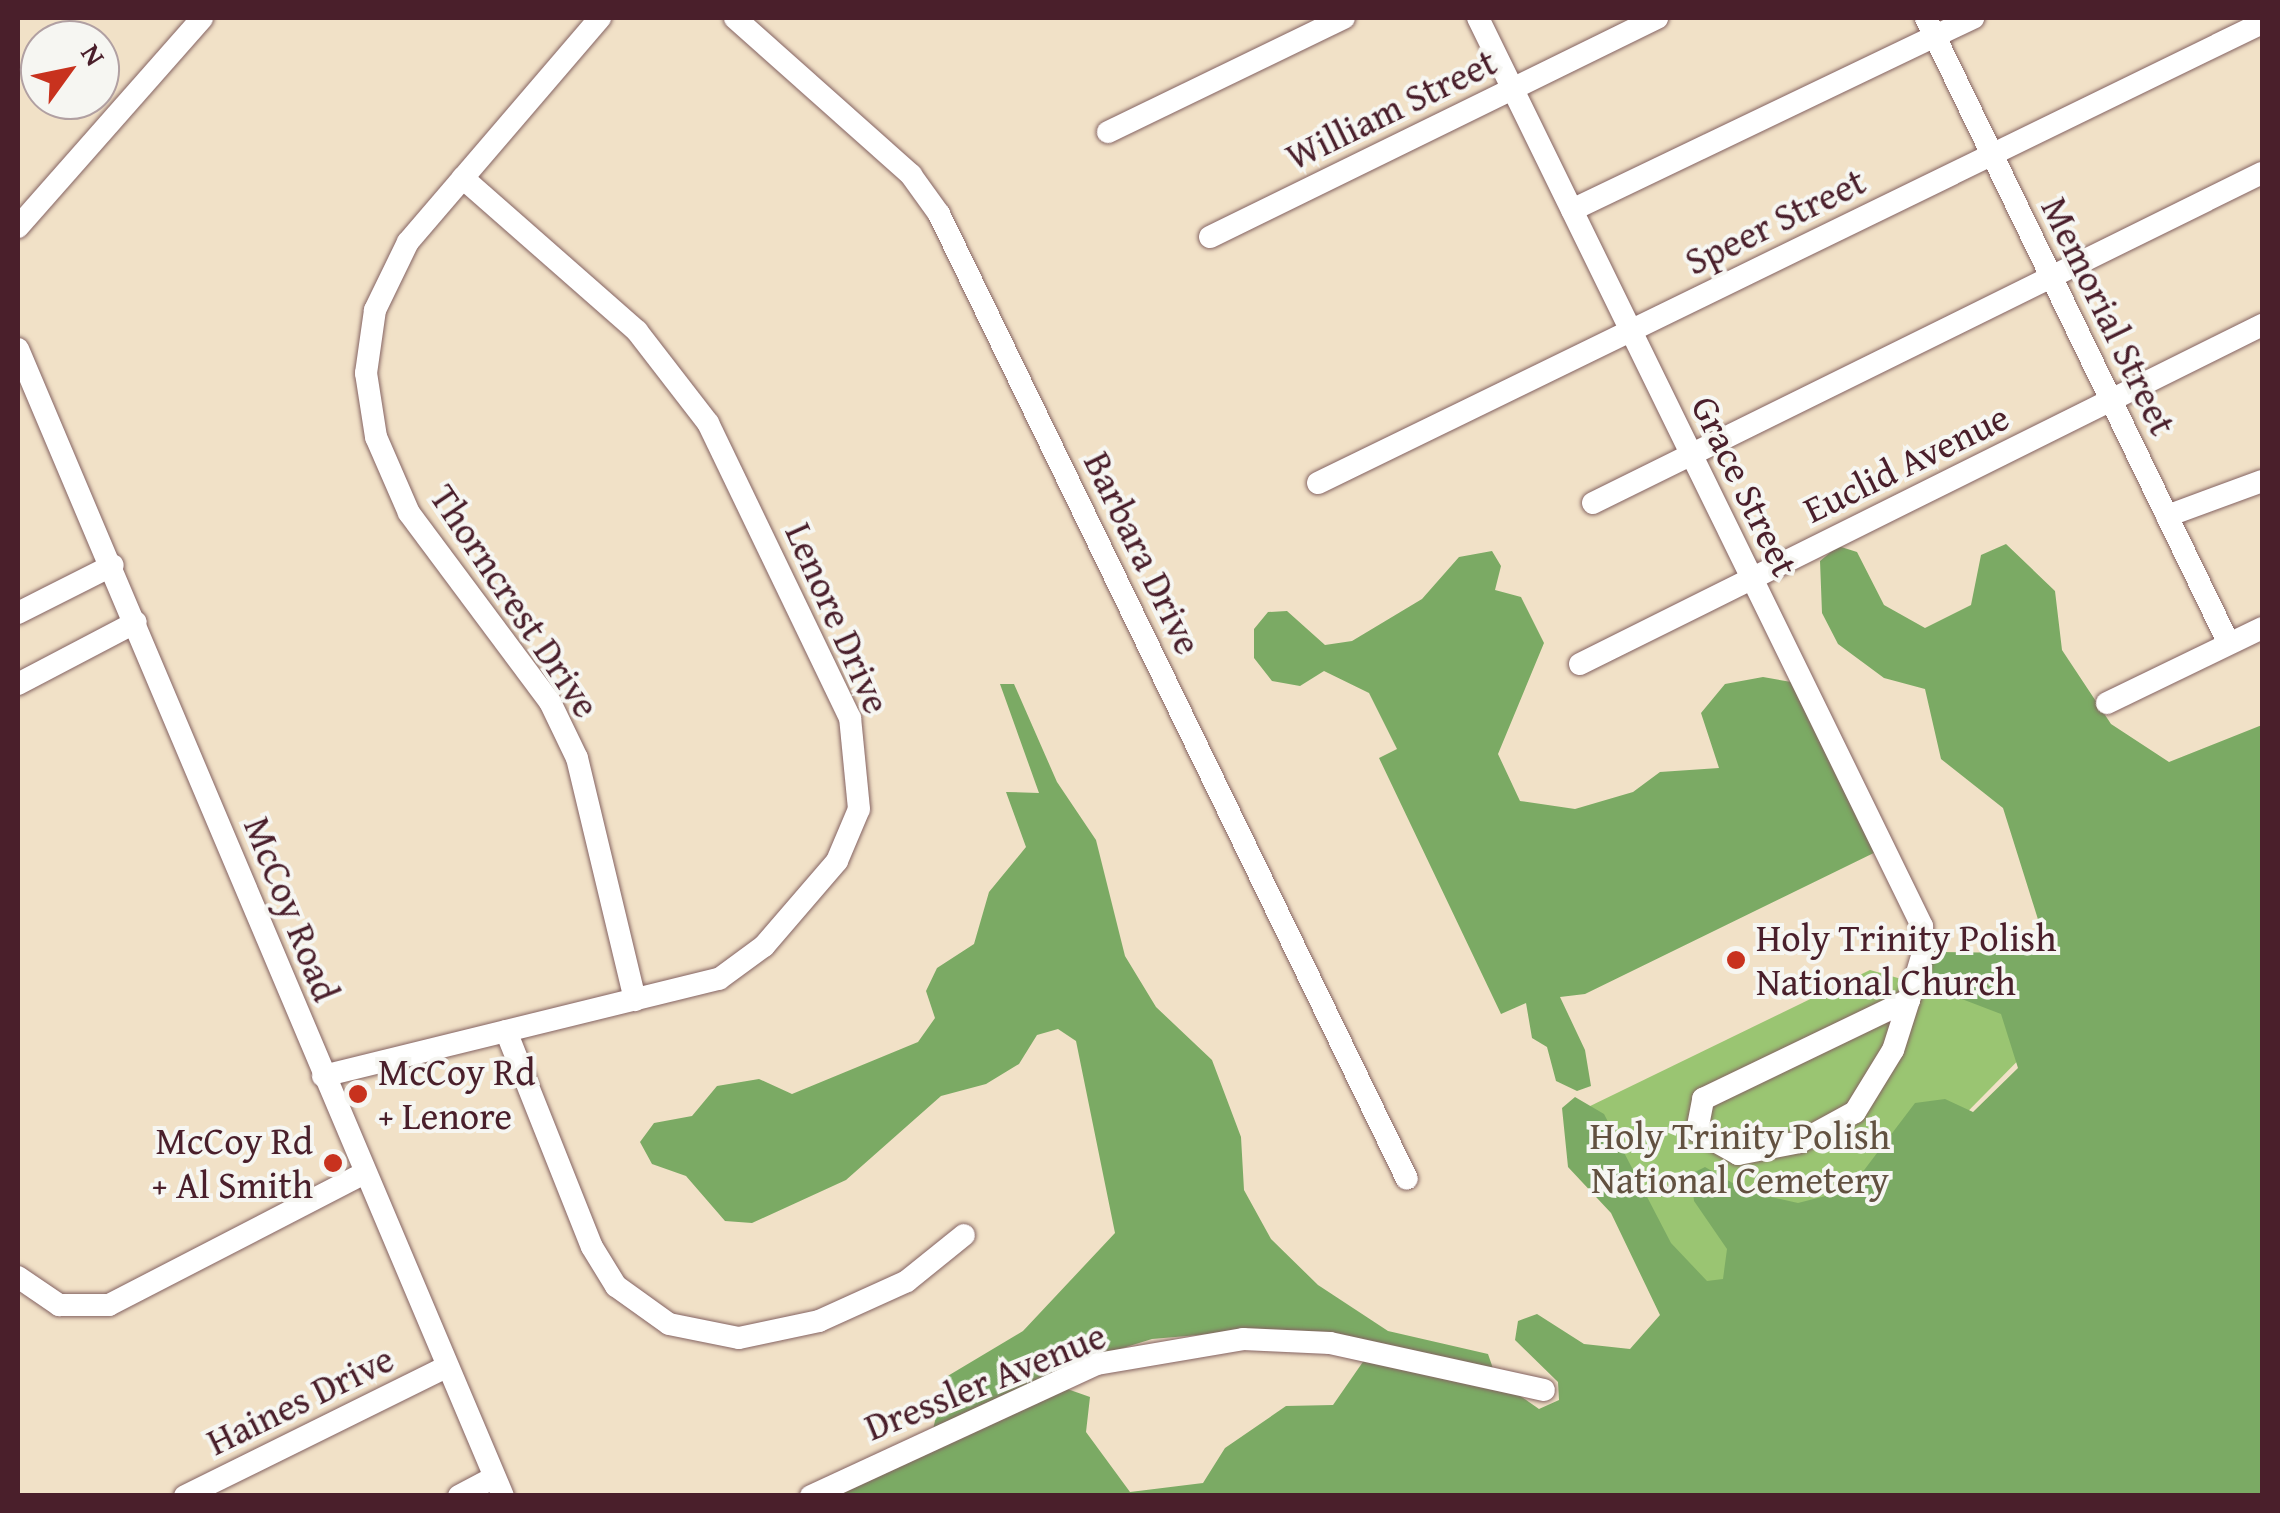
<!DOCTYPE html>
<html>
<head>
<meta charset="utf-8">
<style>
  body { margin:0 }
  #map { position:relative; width:2280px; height:1513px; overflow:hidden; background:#f1e1c7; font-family:"Gentium Book Plus",serif }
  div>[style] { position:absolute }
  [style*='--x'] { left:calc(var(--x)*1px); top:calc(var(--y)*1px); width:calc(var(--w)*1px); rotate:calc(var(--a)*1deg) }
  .green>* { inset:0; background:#9ac572 }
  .forest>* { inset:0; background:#7baa64 }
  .roads { filter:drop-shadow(0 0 2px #846362) drop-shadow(0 0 2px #846362) }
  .minor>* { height:22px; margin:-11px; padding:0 11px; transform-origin:11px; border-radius:11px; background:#fff }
  .dots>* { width:28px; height:28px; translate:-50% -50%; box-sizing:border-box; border:5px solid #f6f6f2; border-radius:50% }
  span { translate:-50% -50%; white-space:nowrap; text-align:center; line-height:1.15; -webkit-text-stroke:8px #f6f6f2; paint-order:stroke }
  .street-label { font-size:38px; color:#4a1f2b }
  .poi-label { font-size:38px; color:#4a1f2b }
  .left { translate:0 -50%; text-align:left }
  .right { translate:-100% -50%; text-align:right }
  .park-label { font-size:38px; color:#625140 }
  .frame { position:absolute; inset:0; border:20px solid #4a1f2b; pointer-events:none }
  .north { position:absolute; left:20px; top:20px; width:100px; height:100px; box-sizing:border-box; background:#f6f6f2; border:2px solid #b1a0a2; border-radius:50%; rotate:57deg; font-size:28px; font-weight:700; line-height:40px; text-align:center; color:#4a1f2b }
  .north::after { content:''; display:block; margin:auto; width:35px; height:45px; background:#c8321e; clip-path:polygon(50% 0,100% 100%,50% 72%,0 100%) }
</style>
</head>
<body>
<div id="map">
  <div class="green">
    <i style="clip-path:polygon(1870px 970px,2055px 1023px,1855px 1226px,1682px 1311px,1584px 1109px)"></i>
  </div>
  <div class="forest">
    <i style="clip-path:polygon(2006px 544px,2055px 591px,2062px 650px,2111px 724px,2169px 762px,2262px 725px,2262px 1495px,819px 1496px,1056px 1385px,1090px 1397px,1086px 1432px,1130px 1492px,1203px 1483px,1225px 1448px,1286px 1406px,1333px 1405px,1367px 1356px,1509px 1388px,1539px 1409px,1559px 1400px,1558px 1382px,1515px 1340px,1518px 1321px,1537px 1314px,1584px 1344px,1630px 1349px,1660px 1315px,1611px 1213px,1568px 1167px,1562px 1108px,1575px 1097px,1604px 1114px,1671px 1243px,1707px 1281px,1723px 1279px,1727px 1249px,1694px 1201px,1691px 1174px,1705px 1167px,1748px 1192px,1798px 1203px,1849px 1190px,1915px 1103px,1945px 1099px,1973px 1112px,2018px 1068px,2001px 1014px,1933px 988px,1931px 964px,1940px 952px,2021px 953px,2041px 929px,2003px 808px,1941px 759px,1925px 689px,1884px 678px,1838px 644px,1822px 613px,1820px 561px,1838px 546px,1857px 552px,1884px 605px,1925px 628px,1971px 605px,1981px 555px)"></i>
    <i style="clip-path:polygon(1492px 551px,1501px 566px,1495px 590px,1521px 597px,1544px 643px,1498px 754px,1520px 801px,1575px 809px,1633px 792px,1660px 772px,1719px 768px,1701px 713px,1725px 684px,1763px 677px,1803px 684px,1886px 847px,1585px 994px,1560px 997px,1585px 1050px,1591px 1086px,1577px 1091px,1556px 1081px,1547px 1047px,1532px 1038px,1526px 1003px,1501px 1014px,1379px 758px,1397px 749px,1369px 693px,1324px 671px,1300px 686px,1272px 681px,1254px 658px,1254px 629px,1268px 612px,1287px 611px,1325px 645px,1352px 641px,1422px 599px,1459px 557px)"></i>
    <i style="clip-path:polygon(1000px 684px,1014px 684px,1057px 782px,1096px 840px,1125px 956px,1156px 1007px,1212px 1060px,1241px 1137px,1244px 1190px,1271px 1239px,1318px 1285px,1388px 1331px,1488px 1354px,1497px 1380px,1257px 1330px,1152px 1339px,1062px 1367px,1053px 1379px,932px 1433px,946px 1377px,1023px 1331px,1115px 1233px,1076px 1041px,1058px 1029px,1037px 1035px,1019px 1064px,986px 1084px,941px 1096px,846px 1180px,752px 1223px,725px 1221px,686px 1176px,652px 1164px,640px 1142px,654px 1123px,692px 1116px,717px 1086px,759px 1079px,792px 1094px,918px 1042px,935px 1018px,926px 991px,937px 968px,974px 944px,989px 892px,1026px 847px,1006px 792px,1039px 793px)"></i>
  </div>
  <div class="roads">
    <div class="minor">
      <i style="--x:600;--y:18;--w:295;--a:130.6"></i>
      <i style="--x:408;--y:242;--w:76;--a:115.9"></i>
      <i style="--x:375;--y:310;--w:64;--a:98.1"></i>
      <i style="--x:366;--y:373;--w:65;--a:81.1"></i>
      <i style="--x:376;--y:437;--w:83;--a:66.5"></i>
      <i style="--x:409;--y:513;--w:236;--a:53.3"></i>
      <i style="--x:550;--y:702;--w:62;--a:64.3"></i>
      <i style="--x:577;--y:758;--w:249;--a:76.5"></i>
      <i style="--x:735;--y:18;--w:236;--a:41.7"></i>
      <i style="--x:911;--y:175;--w:48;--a:54.3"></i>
      <i style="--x:939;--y:214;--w:1072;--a:64.13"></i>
      <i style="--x:1478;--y:18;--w:1011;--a:63.94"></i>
      <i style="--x:1922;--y:926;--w:27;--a:88"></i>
      <i style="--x:1923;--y:953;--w:49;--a:106.6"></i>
      <i style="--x:1909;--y:1000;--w:52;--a:107.7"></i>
      <i style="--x:1893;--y:1050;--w:73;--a:121.5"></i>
      <i style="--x:1855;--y:1112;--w:63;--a:151.4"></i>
      <i style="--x:1800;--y:1142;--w:63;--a:169"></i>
      <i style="--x:1738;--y:1154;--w:47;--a:-150.7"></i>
      <i style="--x:1697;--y:1131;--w:33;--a:-79"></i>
      <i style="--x:1703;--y:1099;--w:229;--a:-25.7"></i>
      <i style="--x:1926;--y:18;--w:695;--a:64.17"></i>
      <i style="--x:1108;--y:132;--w:262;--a:-25.8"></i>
      <i style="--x:1572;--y:210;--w:445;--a:-25.6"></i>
      <i style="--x:18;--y:227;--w:278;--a:-48.6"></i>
      <i style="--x:1210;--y:237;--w:498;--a:-26.1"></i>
      <i style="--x:18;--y:349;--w:1245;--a:67.08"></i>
      <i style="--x:1318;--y:483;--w:1050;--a:-25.98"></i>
      <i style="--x:1593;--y:503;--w:746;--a:-26.26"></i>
      <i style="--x:2167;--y:516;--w:101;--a:-20.2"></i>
      <i style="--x:18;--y:613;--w:106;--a:-26.8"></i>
      <i style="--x:1580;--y:664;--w:762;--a:-26.43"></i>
      <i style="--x:18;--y:684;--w:133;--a:-27.7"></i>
      <i style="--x:2107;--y:703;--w:172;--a:-25.8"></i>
      <i style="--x:506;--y:1031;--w:232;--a:68.3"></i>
      <i style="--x:592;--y:1247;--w:46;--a:58.4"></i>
      <i style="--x:616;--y:1286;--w:65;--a:35.6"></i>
      <i style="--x:669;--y:1324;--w:71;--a:11.3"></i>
      <i style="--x:739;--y:1338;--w:82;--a:-12"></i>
      <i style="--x:819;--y:1321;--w:97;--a:-24.4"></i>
      <i style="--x:907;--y:1281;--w:73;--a:-38.9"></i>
      <i style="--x:323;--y:1076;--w:408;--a:-13.8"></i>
      <i style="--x:719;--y:979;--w:56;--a:-36.3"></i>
      <i style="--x:764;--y:946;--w:112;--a:-49.3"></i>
      <i style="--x:837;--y:861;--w:56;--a:-67.1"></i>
      <i style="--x:859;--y:809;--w:91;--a:-95.6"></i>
      <i style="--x:850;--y:718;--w:327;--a:-115.7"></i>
      <i style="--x:708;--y:423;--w:116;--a:-127.7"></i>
      <i style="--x:637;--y:331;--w:232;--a:-138.7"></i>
      <i style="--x:18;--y:1277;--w:50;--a:34.3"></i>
      <i style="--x:59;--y:1305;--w:50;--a:0"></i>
      <i style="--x:109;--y:1305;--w:286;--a:-27.3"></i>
      <i style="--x:185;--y:1496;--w:291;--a:-26.3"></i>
      <i style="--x:459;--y:1496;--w:38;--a:-28"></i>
      <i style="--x:811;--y:1496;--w:315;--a:-24.8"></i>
      <i style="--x:1097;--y:1364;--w:148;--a:-9.7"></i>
      <i style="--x:1243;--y:1339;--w:87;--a:2.6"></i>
      <i style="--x:1330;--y:1343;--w:219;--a:12.4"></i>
    </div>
  </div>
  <div class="dots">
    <i style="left:1736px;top:960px;background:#c8321e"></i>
    <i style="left:358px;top:1094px;background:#c8321e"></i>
    <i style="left:333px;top:1163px;background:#c8321e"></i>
  </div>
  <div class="street-label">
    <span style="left:1391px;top:109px;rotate:-26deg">William Street</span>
    <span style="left:1775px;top:221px;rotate:-26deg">Speer Street</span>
    <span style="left:2109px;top:316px;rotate:64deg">Memorial Street</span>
    <span style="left:1906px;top:463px;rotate:-26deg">Euclid Avenue</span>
    <span style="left:1745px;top:486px;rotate:64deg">Grace Street</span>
    <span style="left:1143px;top:553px;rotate:64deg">Barbara Drive</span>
    <span style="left:515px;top:601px;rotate:56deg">Thorncrest Drive</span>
    <span style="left:838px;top:618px;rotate:66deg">Lenore Drive</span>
    <span style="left:292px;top:909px;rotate:68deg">McCoy Road</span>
    <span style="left:985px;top:1381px;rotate:-22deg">Dressler Avenue</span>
    <span style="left:300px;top:1400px;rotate:-26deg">Haines Drive</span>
  </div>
  <div class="poi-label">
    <span class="left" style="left:1756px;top:960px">Holy Trinity Polish<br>National Church</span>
    <span class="left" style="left:378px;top:1094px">McCoy Rd<br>+ Lenore</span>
    <span class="right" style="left:313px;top:1163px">McCoy Rd<br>+ Al Smith</span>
  </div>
  <div class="park-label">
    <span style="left:1740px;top:1158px">Holy Trinity Polish<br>National Cemetery</span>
  </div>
  <div class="frame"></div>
  <div class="north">N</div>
</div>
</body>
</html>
